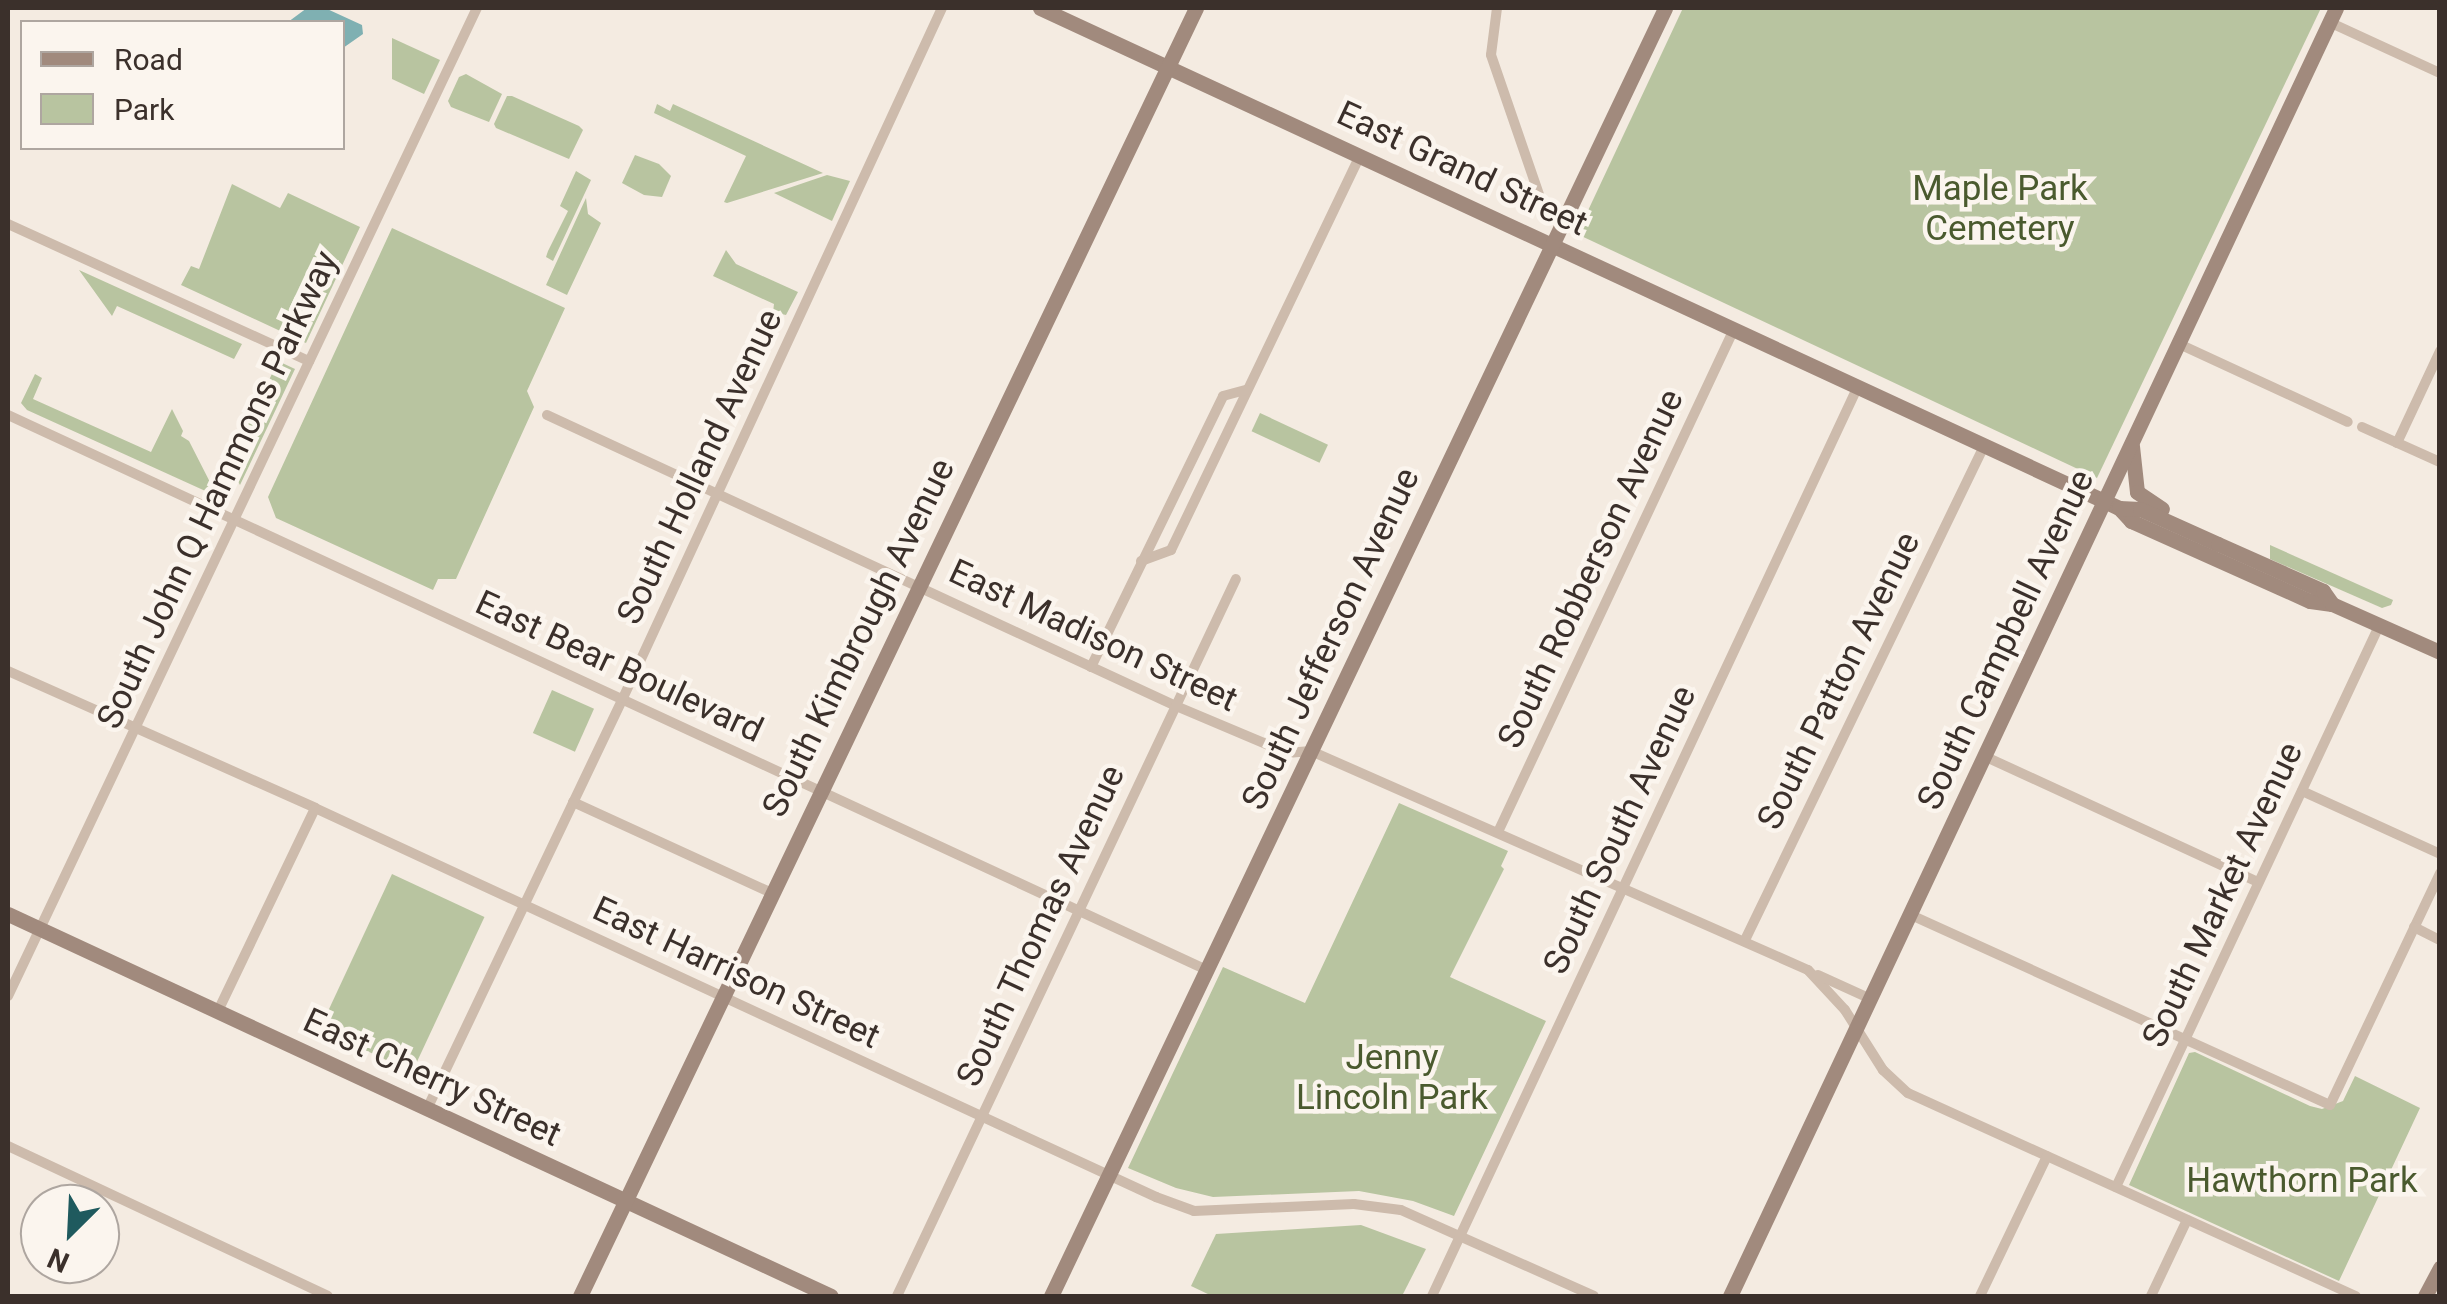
<!DOCTYPE html>
<html>
<head>
<meta charset="utf-8">
<style>
  body { margin:0 }
  #map { position:relative; width:2447px; height:1304px; overflow:hidden; background:#f4ebe1; font-family:Roboto,sans-serif }
  div>[style] { position:absolute }
  [style*='--x'] { left:calc(var(--x)*1px); top:calc(var(--y)*1px); width:calc(var(--w)*1px); rotate:calc(var(--a)*1deg) }
  .green>* { inset:0; background:#b8c4a0; transform-origin:0 0 }
  .water>* { inset:0; background:#7fb0b2 }
  .street>* { height:10px; margin:-5px; padding:0 5px; transform-origin:5px; border-radius:5px; background:#cdbbac }
  .secondary>* { height:15px; margin:-7.5px; padding:0 7.5px; transform-origin:7.5px; border-radius:7.5px; background:#a18a7d }
  span { translate:-50% -50%; white-space:nowrap; text-align:center; line-height:1.15; -webkit-text-stroke:9px #fbf5ee; paint-order:stroke }
  .street-label { font-size:35px; color:#3b302b }
  .park-label { font-size:35px; color:#4a5a2e }
  .frame { position:absolute; inset:0; border:10px solid #3b302b; pointer-events:none }
  .legend { position:absolute; left:20px; top:20px; width:325px; height:130px; box-sizing:border-box; background:#fbf5ee; border:2px solid #aea6a0; margin:0; padding:12px 18px; list-style:none; font-size:30px; color:#3b302b }
  .legend li { display:flex; align-items:center; gap:20px; height:50px }
  .legend b { width:50px; border:2px solid #aea6a0 }
  .north { position:absolute; left:20px; top:1184px; width:100px; height:100px; box-sizing:border-box; background:#fbf5ee; border:2px solid #aea6a0; border-radius:50%; rotate:204deg; font-size:28px; font-weight:700; line-height:40px; text-align:center; color:#3b302b }
  .north::after { content:''; display:block; margin:auto; width:35px; height:45px; background:#1f5a5e; clip-path:polygon(50% 0,100% 100%,50% 72%,0 100%) }
</style>
</head>
<body>
<div id="map">
  <div class="green">
    <i style="clip-path:polygon(1683px 8px,2321px 8px,2097px 478px,1577px 234px)"></i>
    <i style="clip-path:polygon(392px 38px,440px 60px,424px 94px,392px 79px)"></i>
    <i style="clip-path:polygon(466px 74px,502px 94px,489px 122px,451px 107px,448px 101px,459px 77px)"></i>
    <i style="clip-path:polygon(512px 96px,579px 126px,583px 130px,569px 159px,496px 128px,494px 124px,507px 96px)"></i>
    <i style="clip-path:polygon(657px 104px,670px 111px,673px 104px,823px 173px,727px 203px,724px 202px,746px 156px,654px 113px)"></i>
    <i style="clip-path:polygon(635px 155px,659px 164px,671px 176px,662px 197px,644px 195px,622px 183px)"></i>
    <i style="clip-path:polygon(576px 171px,591px 180px,553px 261px,546px 257px,548px 251px,568px 211px,560px 206px)"></i>
    <i style="clip-path:polygon(827px 175px,850px 181px,832px 221px,774px 193px)"></i>
    <i style="clip-path:polygon(232px 184px,280px 208px,288px 193px,360px 227px,306px 343px,181px 285px,191px 266px,199px 269px)"></i>
    <i style="clip-path:polygon(586px 198px,588px 214px,601px 223px,567px 295px,546px 285px)"></i>
    <i style="clip-path:polygon(392px 228px,565px 308px,527px 391px,534px 407px,456px 579px,438px 579px,433px 590px,276px 518px,268px 497px)"></i>
    <i style="clip-path:polygon(726px 250px,736px 264px,798px 292px,786px 315px,773px 312px,774px 304px,713px 276px)"></i>
    <i style="clip-path:polygon(79px 270px,242px 344px,234px 359px,117px 306px,112px 316px)"></i>
    <i style="clip-path:polygon(278px 361px,295px 369px,240px 485px,224px 458px,234px 454px)"></i>
    <i style="clip-path:polygon(35px 374px,42px 378px,33px 399px,151px 452px,172px 409px,183px 431px,181px 436px,189px 441px,215px 492px,212px 494px,27px 410px,21px 403px)"></i>
    <i style="left:1260px;top:413px;width:75px;height:20px;rotate:25deg"></i>
    <i style="clip-path:polygon(2270px 545px,2393px 600px,2391px 605px,2382px 608px,2270px 559px)"></i>
    <i style="left:552px;top:690px;width:46px;height:47px;rotate:24deg"></i>
    <i style="clip-path:polygon(1399px 803px,1508px 851px,1501px 866px,1504px 869px,1450px 977px,1546px 1021px,1454px 1216px,1413px 1201px,1359px 1191px,1213px 1197px,1176px 1188px,1128px 1168px,1223px 967px,1305px 1003px)"></i>
    <i style="left:392px;top:874px;width:102px;height:171px;rotate:25deg"></i>
    <i style="clip-path:polygon(2195px 1052px,2310px 1106px,2322px 1109px,2343px 1101px,2355px 1076px,2420px 1108px,2339px 1281px,2129px 1185px,2189px 1053px)"></i>
    <i style="clip-path:polygon(1361px 1225px,1426px 1249px,1402px 1296px,1212px 1296px,1191px 1286px,1216px 1234px)"></i>
  </div>
  <div class="water">
    <i style="clip-path:polygon(307px 8px,325px 8px,362px 25px,363px 34px,343px 48px,342px 22px,288px 22px)"></i>
  </div>
  <div class="street">
    <i style="--x:1497;--y:8;--w:47;--a:97.3"></i>
    <i style="--x:1491;--y:55;--w:150;--a:71"></i>
    <i style="--x:2329;--y:22;--w:122;--a:24.7"></i>
    <i style="--x:8;--y:224;--w:331;--a:24.5"></i>
    <i style="--x:2177;--y:343;--w:188;--a:24.8"></i>
    <i style="--x:8;--y:415;--w:1321;--a:24.84"></i>
    <i style="--x:547;--y:415;--w:693;--a:24.83"></i>
    <i style="--x:1176;--y:706;--w:121;--a:22.9"></i>
    <i style="--x:1287;--y:753;--w:24;--a:-5"></i>
    <i style="--x:1311;--y:751;--w:543;--a:23.78"></i>
    <i style="--x:1808;--y:970;--w:54;--a:47.2"></i>
    <i style="--x:1845;--y:1010;--w:71;--a:57.7"></i>
    <i style="--x:1883;--y:1070;--w:34;--a:43"></i>
    <i style="--x:1908;--y:1093;--w:492;--a:24.4"></i>
    <i style="--x:2362;--y:427;--w:85;--a:24.2"></i>
    <i style="--x:2397;--y:443;--w:102;--a:-64.9"></i>
    <i style="--x:1141;--y:561;--w:32;--a:-20"></i>
    <i style="--x:1171;--y:550;--w:438;--a:-64.4"></i>
    <i style="--x:1091;--y:667;--w:301;--a:-64"></i>
    <i style="--x:1223;--y:396;--w:24;--a:-15"></i>
    <i style="--x:8;--y:671;--w:336;--a:24"></i>
    <i style="--x:315;--y:808;--w:927;--a:24.82"></i>
    <i style="--x:1156;--y:1197;--w:40;--a:20.2"></i>
    <i style="--x:1194;--y:1211;--w:160;--a:-2.5"></i>
    <i style="--x:1354;--y:1204;--w:47;--a:7.3"></i>
    <i style="--x:1401;--y:1210;--w:211;--a:24"></i>
    <i style="--x:1984;--y:756;--w:302;--a:24.7"></i>
    <i style="--x:2302;--y:791;--w:152;--a:24.5"></i>
    <i style="--x:573;--y:802;--w:219;--a:24.6"></i>
    <i style="--x:1498;--y:832;--w:556;--a:-64.86"></i>
    <i style="--x:1911;--y:915;--w:460;--a:24.4"></i>
    <i style="--x:2330;--y:1105;--w:257;--a:-64.6"></i>
    <i style="--x:2414;--y:927;--w:29;--a:27"></i>
    <i style="--x:1745;--y:940;--w:549;--a:-64.18"></i>
    <i style="--x:1818;--y:975;--w:58;--a:24.4"></i>
    <i style="--x:8;--y:996;--w:1094;--a:-64.61"></i>
    <i style="--x:217;--y:1013;--w:227;--a:-64.4"></i>
    <i style="--x:427;--y:1109;--w:455;--a:-64.5"></i>
    <i style="--x:623;--y:698;--w:760;--a:-65.19"></i>
    <i style="--x:8;--y:1146;--w:353;--a:25.1"></i>
    <i style="--x:2116;--y:1187;--w:620;--a:-64.88"></i>
    <i style="--x:897;--y:1296;--w:793;--a:-64.7"></i>
    <i style="--x:1432;--y:1296;--w:1005;--a:-64.91"></i>
    <i style="--x:1980;--y:1296;--w:155;--a:-64.4"></i>
    <i style="--x:2151;--y:1296;--w:84;--a:-64.7"></i>
  </div>
  <div class="secondary">
    <i style="--x:1040;--y:8;--w:1189;--a:24.86"></i>
    <i style="--x:2119;--y:508;--w:18;--a:47"></i>
    <i style="--x:2131;--y:521;--w:196;--a:24.1"></i>
    <i style="--x:2310;--y:601;--w:22;--a:8"></i>
    <i style="--x:2332;--y:604;--w:118;--a:24"></i>
    <i style="--x:2132;--y:446;--w:46;--a:83.8"></i>
    <i style="--x:2137;--y:492;--w:30;--a:34"></i>
    <i style="--x:2119;--y:508;--w:21;--a:3"></i>
    <i style="--x:2140;--y:509;--w:85;--a:24.2"></i>
    <i style="--x:2218;--y:544;--w:115;--a:24.1"></i>
    <i style="--x:2323;--y:591;--w:16;--a:55"></i>
    <i style="--x:8;--y:914;--w:907;--a:24.9"></i>
    <i style="--x:580;--y:1296;--w:1428;--a:-64.44"></i>
    <i style="--x:1051;--y:1296;--w:1427;--a:-64.51"></i>
    <i style="--x:1730;--y:1296;--w:1423;--a:-64.8"></i>
    <i style="--x:2425;--y:1296;--w:32;--a:-62"></i>
  </div>
  <div class="street-label">
    <span style="left:1462px;top:169px;rotate:25deg">East Grand Street</span>
    <span style="left:700px;top:467px;rotate:-65deg">South Holland Avenue</span>
    <span style="left:218px;top:490px;rotate:-65deg">South John Q Hammons Parkway</span>
    <span style="left:1591px;top:569px;rotate:-65deg">South Robberson Avenue</span>
    <span style="left:1093px;top:636px;rotate:25deg">East Madison Street</span>
    <span style="left:859px;top:638px;rotate:-64deg">South Kimbrough Avenue</span>
    <span style="left:1331px;top:639px;rotate:-65deg">South Jefferson Avenue</span>
    <span style="left:2006px;top:640px;rotate:-65deg">South Campbell Avenue</span>
    <span style="left:619px;top:667px;rotate:25deg">East Bear Boulevard</span>
    <span style="left:1839px;top:681px;rotate:-64deg">South Patton Avenue</span>
    <span style="left:1620px;top:830px;rotate:-65deg">South South Avenue</span>
    <span style="left:2223px;top:895px;rotate:-65deg">South Market Avenue</span>
    <span style="left:1041px;top:926px;rotate:-65deg">South Thomas Avenue</span>
    <span style="left:736px;top:973px;rotate:25deg">East Harrison Street</span>
    <span style="left:432px;top:1078px;rotate:25deg">East Cherry Street</span>
  </div>
  <div class="park-label">
    <span style="left:2000px;top:209px">Maple Park<br>Cemetery</span>
    <span style="left:1392px;top:1078px">Jenny<br>Lincoln Park</span>
    <span style="left:2302px;top:1181px">Hawthorn Park</span>
  </div>
  <div class="frame"></div>
  <ul class="legend">
  <li><b style="height:12px;background:#a18a7d"></b>Road</li>
  <li><b style="height:28px;background:#b8c4a0"></b>Park</li>
  </ul>
  <div class="north">N</div>
</div>
</body>
</html>
